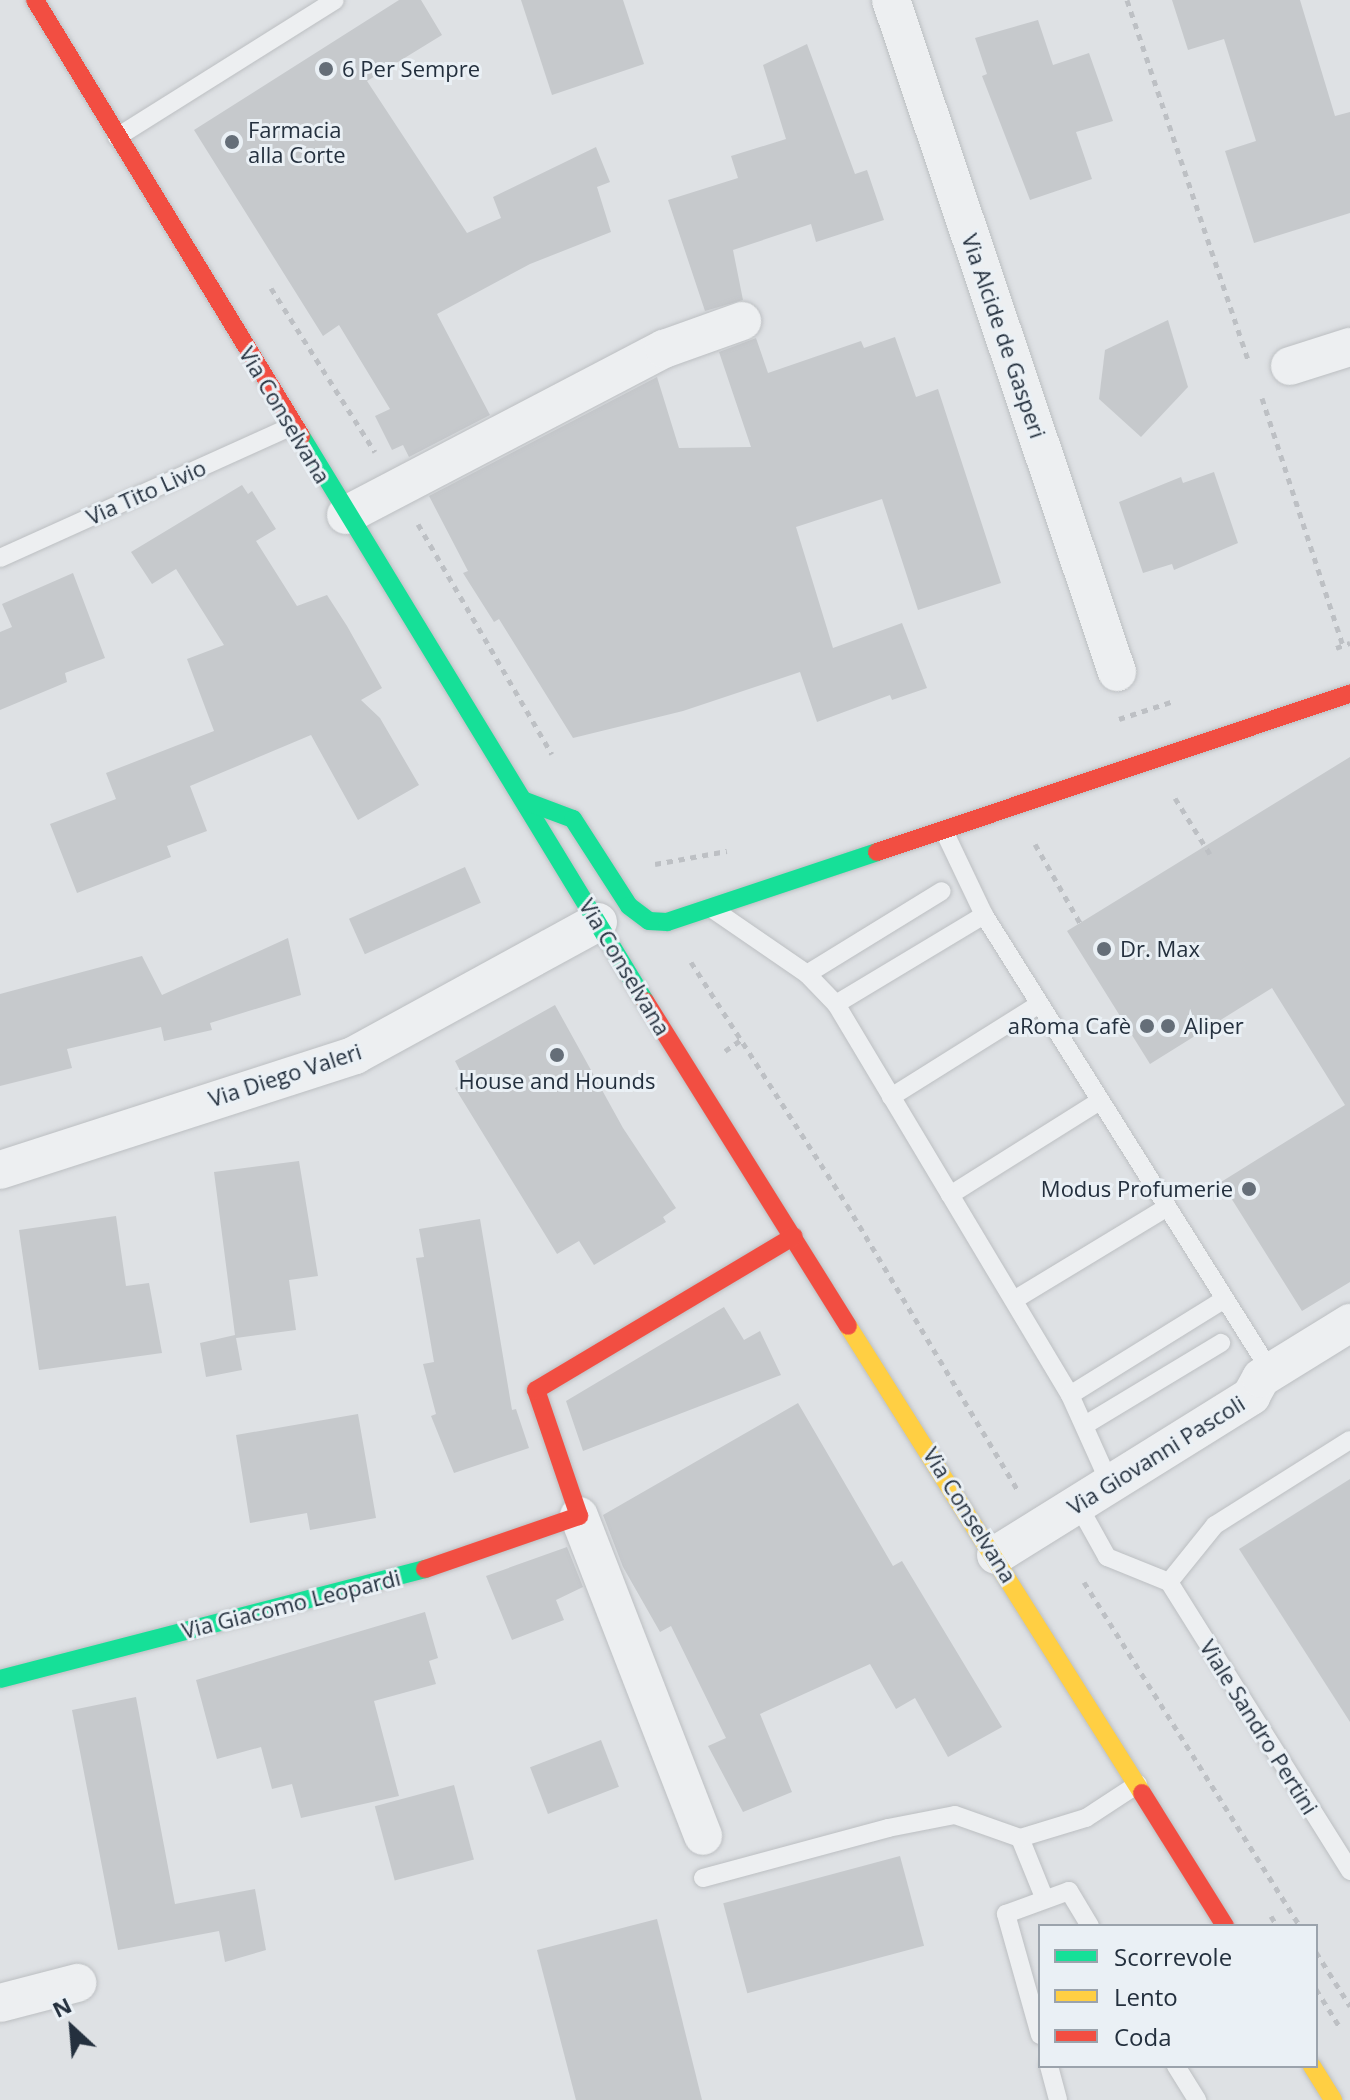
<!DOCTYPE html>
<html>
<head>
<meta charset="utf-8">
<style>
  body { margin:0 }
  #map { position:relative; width:1350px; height:2100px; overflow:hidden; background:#dee1e4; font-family:"Open Sans",sans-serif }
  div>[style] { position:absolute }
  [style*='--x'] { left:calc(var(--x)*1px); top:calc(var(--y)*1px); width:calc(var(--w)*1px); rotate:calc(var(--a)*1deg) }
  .building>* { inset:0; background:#c6c9cc; transform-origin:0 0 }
  .path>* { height:5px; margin-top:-2.5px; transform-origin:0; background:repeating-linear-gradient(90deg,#bdc0c4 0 6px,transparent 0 12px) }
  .roads { filter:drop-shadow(0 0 2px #bcbfc2) drop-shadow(0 0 2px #bcbfc2) }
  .lane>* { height:18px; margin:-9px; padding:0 9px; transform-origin:9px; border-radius:9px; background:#edeff1 }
  .street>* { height:38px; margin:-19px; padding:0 19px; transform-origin:19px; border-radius:19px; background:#edeff1 }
  .fast>* { height:18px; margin:-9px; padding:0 9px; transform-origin:9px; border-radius:9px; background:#16e098 }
  .slow>* { height:18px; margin:-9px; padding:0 9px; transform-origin:9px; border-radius:9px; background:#ffcf43 }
  .jam>* { height:18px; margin:-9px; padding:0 9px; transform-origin:9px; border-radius:9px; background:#f24e42 }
  .dots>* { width:22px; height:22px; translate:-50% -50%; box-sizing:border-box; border:4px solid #eaf0f5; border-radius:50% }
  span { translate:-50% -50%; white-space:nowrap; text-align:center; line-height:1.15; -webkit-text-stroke:6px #eaf0f5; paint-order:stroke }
  .poi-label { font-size:22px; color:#24303e }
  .left { translate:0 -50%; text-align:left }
  .right { translate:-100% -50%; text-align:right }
  .street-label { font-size:22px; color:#24303e }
  .legend { position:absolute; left:1038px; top:1924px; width:280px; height:144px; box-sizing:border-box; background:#eaf0f5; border:2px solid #9ba3ac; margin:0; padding:10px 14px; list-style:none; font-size:24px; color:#24303e }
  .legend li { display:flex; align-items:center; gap:16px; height:40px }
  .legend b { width:40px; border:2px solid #9ba3ac }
  .north { position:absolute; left:32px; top:1988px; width:80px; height:80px; -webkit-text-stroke:6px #eaf0f5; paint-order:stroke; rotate:334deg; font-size:22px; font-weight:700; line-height:32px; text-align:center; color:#24303e }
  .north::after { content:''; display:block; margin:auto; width:28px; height:36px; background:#24303e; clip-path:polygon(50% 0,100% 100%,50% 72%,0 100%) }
</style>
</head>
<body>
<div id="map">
  <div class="building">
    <i style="clip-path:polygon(399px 0,421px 0,442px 35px,367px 81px,467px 233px,501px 218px,493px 197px,596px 147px,610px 182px,597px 187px,611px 232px,530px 264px,437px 314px,490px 415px,409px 457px,403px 445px,392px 450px,375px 416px,390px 409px,339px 325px,323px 336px,194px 130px)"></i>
    <i style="clip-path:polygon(521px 0,623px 0,644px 64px,552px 95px)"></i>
    <i style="clip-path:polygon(1172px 0,1300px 0,1335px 116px,1350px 112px,1350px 213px,1254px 243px,1225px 151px,1256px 141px,1224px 39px,1188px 50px)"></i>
    <i style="clip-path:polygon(1038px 20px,1053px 65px,1089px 53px,1113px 121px,1076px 132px,1092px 179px,1030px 200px,982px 76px,987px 74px,975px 38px)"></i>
    <i style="clip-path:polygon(807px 44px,855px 174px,867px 170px,884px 220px,816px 242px,811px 224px,733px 250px,743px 300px,705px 311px,668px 200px,738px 178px,731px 156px,786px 139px,763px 65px)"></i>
    <i style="clip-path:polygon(1168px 320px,1188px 387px,1141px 437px,1099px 399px,1105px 350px)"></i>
    <i style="clip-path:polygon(895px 337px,916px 397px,938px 389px,1001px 583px,918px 610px,882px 499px,796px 527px,833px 648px,902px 623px,927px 688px,892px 700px,890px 695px,817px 722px,800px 672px,683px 711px,573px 738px,499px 619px,494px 622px,463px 573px,468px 571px,429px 496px,657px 377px,679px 448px,751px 447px,719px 352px,756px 338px,768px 373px,861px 341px,864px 348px)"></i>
    <i style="clip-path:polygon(1214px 472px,1238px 543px,1174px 570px,1172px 564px,1143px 573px,1119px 502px,1181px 477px,1183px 483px)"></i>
    <i style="clip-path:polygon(242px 485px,248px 494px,252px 491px,276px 529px,256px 541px,297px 606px,327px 595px,347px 626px,382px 688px,361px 700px,380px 718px,419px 785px,358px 820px,311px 735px,190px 786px,207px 831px,167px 846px,171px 857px,77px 893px,50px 824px,116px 799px,106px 773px,214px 731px,187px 659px,224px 645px,176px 569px,152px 584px,131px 552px)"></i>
    <i style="clip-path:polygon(73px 573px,105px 658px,65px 673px,67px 682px,0 710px,0 632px,12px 627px,2px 604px)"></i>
    <i style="clip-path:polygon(1350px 757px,1350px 1282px,1302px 1311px,1221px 1182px,1345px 1105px,1272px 988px,1150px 1064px,1067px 931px)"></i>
    <i style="left:465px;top:867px;width:39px;height:127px;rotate:66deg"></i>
    <i style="clip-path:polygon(288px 938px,301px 995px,210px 1023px,212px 1030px,164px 1041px,161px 1027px,67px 1049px,72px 1068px,0 1086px,0 994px,142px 956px,162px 995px)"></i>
    <i style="clip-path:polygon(555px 1005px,623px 1128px,676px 1208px,663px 1217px,666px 1222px,594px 1265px,579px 1241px,557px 1254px,455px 1088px,466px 1082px,455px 1061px)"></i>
    <i style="clip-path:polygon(299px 1161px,318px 1276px,289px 1280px,296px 1330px,236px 1338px,242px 1370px,206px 1377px,200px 1343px,235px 1335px,214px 1172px)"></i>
    <i style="clip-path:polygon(116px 1216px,126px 1286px,149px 1283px,162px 1353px,39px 1370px,19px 1230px)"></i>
    <i style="clip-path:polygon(480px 1219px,512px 1410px,516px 1409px,529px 1448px,454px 1473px,431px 1416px,436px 1414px,423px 1364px,434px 1362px,416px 1258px,424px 1257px,419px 1229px)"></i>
    <i style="clip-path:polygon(724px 1307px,744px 1340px,760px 1331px,781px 1375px,583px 1451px,566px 1401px)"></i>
    <i style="clip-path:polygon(798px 1403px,893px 1566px,902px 1561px,1002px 1727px,948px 1757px,915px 1698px,896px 1709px,870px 1664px,760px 1714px,792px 1792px,743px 1812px,708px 1746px,726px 1738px,671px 1626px,660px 1632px,623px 1567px,603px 1515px)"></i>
    <i style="clip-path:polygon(358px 1414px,376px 1518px,310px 1530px,307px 1513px,250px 1523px,236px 1435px)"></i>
    <i style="clip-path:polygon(1350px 1479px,1350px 1722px,1239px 1549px)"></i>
    <i style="clip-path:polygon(567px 1547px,583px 1587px,556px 1600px,564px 1620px,512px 1640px,486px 1576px)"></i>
    <i style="clip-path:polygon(425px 1612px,438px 1658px,429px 1661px,436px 1684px,374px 1701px,399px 1796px,301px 1818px,292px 1784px,272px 1789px,261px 1747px,217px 1759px,196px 1680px)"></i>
    <i style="clip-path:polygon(136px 1697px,175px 1904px,255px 1889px,266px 1950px,225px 1962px,219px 1931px,118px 1950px,72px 1710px)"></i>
    <i style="left:601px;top:1740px;width:50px;height:76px;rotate:69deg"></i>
    <i style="left:454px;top:1785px;width:77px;height:82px;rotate:75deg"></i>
    <i style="left:900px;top:1856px;width:93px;height:183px;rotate:75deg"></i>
    <i style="clip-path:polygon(657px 1919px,702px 2100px,576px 2100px,537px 1950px)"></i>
  </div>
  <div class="path">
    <i style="--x:1127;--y:0;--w:379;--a:71.4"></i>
    <i style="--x:271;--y:288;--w:194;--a:57.6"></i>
    <i style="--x:1262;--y:398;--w:261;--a:71.9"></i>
    <i style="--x:418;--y:524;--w:266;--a:59.8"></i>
    <i style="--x:1336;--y:648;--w:15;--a:-20"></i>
    <i style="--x:1119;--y:719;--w:58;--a:-18.1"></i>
    <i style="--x:1175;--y:798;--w:66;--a:58"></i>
    <i style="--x:1035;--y:844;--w:91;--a:60.3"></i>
    <i style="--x:655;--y:864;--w:73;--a:-10.2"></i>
    <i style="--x:691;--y:962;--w:289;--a:57.3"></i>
    <i style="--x:847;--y:1205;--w:333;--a:59.1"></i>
    <i style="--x:725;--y:1051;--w:19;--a:-35"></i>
    <i style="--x:1084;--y:1582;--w:406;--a:57.9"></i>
    <i style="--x:1271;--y:1916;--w:12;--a:59"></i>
    <i style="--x:1316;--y:1952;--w:64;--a:57.8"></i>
    <i style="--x:1316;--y:1989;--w:47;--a:58"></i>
  </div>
  <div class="roads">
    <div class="lane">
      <i style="--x:117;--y:137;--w:257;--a:-32.1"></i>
      <i style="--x:0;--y:558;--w:320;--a:-24.3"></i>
      <i style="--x:944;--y:831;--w:93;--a:64.5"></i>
      <i style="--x:984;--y:915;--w:540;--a:57.87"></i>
      <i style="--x:714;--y:910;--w:113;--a:34.5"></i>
      <i style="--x:807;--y:974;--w:42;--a:46"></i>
      <i style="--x:836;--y:1004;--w:173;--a:-31"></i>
      <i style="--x:807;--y:974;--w:158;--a:-31.6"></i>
      <i style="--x:836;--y:1004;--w:456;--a:59.1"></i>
      <i style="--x:1070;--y:1395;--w:98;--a:65.8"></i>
      <i style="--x:891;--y:1097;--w:175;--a:-32.1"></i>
      <i style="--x:950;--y:1195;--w:177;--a:-32.1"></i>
      <i style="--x:1014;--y:1300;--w:178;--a:-31.2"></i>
      <i style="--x:1070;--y:1395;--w:180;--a:-31.8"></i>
      <i style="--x:1085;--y:1425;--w:159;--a:-31.1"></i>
      <i style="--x:1350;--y:1440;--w:160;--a:147.8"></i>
      <i style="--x:1215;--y:1525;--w:73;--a:128.9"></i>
      <i style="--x:1169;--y:1582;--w:341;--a:57.9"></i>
      <i style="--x:1077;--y:1503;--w:62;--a:60.9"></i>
      <i style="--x:1107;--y:1557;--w:67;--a:22"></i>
      <i style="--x:1020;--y:1838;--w:64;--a:67.9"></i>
      <i style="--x:703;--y:1878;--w:192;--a:-15.1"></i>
      <i style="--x:888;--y:1828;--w:68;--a:-11"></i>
      <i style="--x:955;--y:1815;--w:69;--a:19.5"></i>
      <i style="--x:1020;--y:1838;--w:69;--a:-16.9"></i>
      <i style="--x:1086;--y:1818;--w:62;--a:-33.2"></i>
      <i style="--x:1040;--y:2035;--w:126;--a:-105.7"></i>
      <i style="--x:1006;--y:1914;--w:67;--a:-20.1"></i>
      <i style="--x:1069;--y:1891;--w:41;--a:59"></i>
      <i style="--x:1049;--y:2066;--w:35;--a:75"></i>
      <i style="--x:1176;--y:2066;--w:40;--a:58"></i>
    </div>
    <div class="street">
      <i style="--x:891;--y:0;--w:709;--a:71.41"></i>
      <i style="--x:1290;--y:366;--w:63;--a:-17.6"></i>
      <i style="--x:346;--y:515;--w:359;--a:-27.6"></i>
      <i style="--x:664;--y:349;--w:83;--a:-19.7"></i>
      <i style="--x:0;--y:1170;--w:373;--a:-17.9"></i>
      <i style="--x:355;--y:1055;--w:277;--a:-28.7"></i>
      <i style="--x:579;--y:1516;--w:343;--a:68.8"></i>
      <i style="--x:996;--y:1555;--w:301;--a:-31.9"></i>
      <i style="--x:1251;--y:1396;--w:21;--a:-61"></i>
      <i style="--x:1261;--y:1378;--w:105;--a:-31.7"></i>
      <i style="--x:0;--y:2003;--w:80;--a:-14.6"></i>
    </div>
    <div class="fast">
      <i style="--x:301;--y:436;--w:661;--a:58.66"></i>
      <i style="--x:525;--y:801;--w:51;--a:20.6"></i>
      <i style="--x:573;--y:819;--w:103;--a:57.2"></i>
      <i style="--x:629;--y:906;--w:25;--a:37"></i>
      <i style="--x:649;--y:921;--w:18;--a:3"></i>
      <i style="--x:667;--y:922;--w:221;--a:-18.4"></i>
      <i style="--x:0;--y:1679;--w:439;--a:-14.5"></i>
    </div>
    <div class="slow">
      <i style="--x:848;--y:1326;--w:552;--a:57.81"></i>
      <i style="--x:1312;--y:2066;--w:40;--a:58"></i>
    </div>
    <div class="jam">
      <i style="--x:35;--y:0;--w:511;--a:58.61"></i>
      <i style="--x:877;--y:852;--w:499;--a:-18.5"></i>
      <i style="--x:645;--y:1001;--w:383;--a:58"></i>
      <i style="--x:425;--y:1569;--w:163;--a:-19"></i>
      <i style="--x:579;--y:1516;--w:133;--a:-108.8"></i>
      <i style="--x:536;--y:1390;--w:300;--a:-30.8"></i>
      <i style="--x:1142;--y:1793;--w:157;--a:58"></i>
    </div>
  </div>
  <div class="dots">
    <i style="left:326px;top:69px;background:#656e78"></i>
    <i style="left:232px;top:142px;background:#656e78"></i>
    <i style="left:1104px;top:949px;background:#656e78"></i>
    <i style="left:1147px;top:1026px;background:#656e78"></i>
    <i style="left:1168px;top:1026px;background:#656e78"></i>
    <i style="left:557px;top:1055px;background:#656e78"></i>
    <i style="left:1249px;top:1189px;background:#656e78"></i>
  </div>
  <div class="poi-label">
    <span class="left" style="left:342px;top:69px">6 Per Sempre</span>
    <span class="left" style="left:248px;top:142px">Farmacia<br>alla Corte</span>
    <span class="left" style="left:1120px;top:949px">Dr. Max</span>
    <span class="right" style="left:1131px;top:1026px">aRoma Cafè</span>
    <span class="left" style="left:1184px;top:1026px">Aliper</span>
    <span style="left:557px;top:1081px">House and Hounds</span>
    <span class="right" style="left:1233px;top:1189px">Modus Profumerie</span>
  </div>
  <div class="street-label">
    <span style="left:1004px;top:336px;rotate:71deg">Via Alcide de Gasperi</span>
    <span style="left:285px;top:415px;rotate:59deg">Via Conselvana</span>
    <span style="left:146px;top:492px;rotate:-24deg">Via Tito Livio</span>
    <span style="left:625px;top:967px;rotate:59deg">Via Conselvana</span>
    <span style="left:285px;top:1075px;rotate:-18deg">Via Diego Valeri</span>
    <span style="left:1156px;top:1455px;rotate:-32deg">Via Giovanni Pascoli</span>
    <span style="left:970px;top:1515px;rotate:58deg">Via Conselvana</span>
    <span style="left:291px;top:1604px;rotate:-14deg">Via Giacomo Leopardi</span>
    <span style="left:1259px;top:1727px;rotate:58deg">Viale Sandro Pertini</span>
  </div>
  <ul class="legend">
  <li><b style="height:10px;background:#16e098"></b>Scorrevole</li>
  <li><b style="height:10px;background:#ffcf43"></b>Lento</li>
  <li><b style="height:10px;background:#f24e42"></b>Coda</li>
  </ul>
  <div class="north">N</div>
</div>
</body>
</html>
